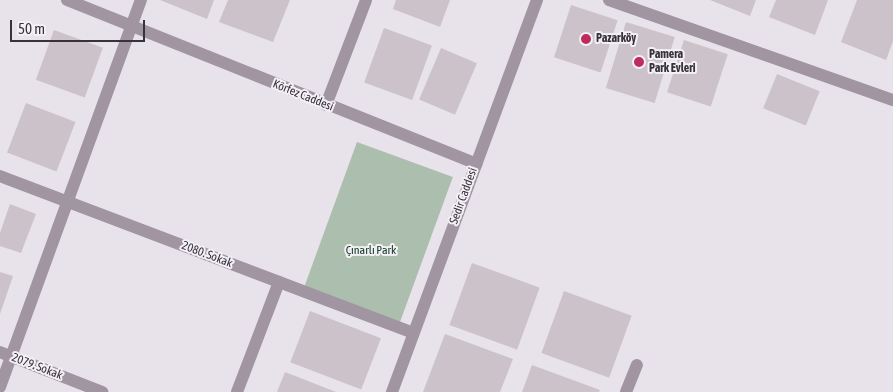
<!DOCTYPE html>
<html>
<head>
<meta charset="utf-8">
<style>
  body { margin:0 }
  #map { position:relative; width:893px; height:392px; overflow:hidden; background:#e8e2ea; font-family:"Asap Condensed",sans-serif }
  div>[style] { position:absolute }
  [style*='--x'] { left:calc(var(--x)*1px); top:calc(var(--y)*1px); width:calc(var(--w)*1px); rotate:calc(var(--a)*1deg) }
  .green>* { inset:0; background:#acbfaf; transform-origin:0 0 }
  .building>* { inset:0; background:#ccc3ca; transform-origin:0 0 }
  .street>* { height:12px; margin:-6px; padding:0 6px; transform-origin:6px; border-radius:6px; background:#a095a1 }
  .dots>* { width:14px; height:14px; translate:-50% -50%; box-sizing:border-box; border:2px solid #f5eff8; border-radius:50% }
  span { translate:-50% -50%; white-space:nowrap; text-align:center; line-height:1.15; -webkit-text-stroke:4px #f5eff8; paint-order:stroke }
  .poi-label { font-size:12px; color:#363437; font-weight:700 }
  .left { translate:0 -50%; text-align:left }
  .street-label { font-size:12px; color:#363437 }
  .park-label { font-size:12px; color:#0e401e }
  .scale { position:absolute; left:10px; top:20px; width:135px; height:22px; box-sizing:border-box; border:2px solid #363437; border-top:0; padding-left:6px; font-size:15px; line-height:18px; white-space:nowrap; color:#363437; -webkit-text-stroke:4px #f5eff8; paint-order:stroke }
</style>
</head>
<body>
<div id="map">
  <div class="green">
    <i style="left:357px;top:142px;width:102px;height:155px;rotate:20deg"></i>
  </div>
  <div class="building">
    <i style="clip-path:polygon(160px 0,214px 0,207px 19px)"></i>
    <i style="clip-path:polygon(228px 0,290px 0,273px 42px,219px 22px)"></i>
    <i style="clip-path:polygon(396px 0,450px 0,440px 27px,393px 9px)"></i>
    <i style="clip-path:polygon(710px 0,756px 0,750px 16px)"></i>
    <i style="clip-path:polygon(776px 0,828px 0,815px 35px,769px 17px)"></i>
    <i style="clip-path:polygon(857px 0,893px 0,893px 41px,886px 60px,841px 42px)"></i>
    <i style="left:571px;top:5px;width:49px;height:55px;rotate:18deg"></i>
    <i style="left:626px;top:22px;width:51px;height:69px;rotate:17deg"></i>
    <i style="left:384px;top:28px;width:51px;height:58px;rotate:20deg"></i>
    <i style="left:54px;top:30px;width:52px;height:53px;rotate:20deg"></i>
    <i style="left:684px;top:40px;width:46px;height:55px;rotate:18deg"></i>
    <i style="left:441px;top:48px;width:39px;height:56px;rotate:23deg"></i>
    <i style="left:777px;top:74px;width:46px;height:37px;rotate:22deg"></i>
    <i style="left:26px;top:103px;width:53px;height:53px;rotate:21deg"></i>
    <i style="clip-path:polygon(10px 204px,36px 214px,21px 253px,0 246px,0 233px)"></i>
    <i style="left:472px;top:263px;width:72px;height:66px;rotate:20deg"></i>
    <i style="clip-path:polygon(0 272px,13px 276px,0 314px)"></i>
    <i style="left:564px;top:291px;width:72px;height:66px;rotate:20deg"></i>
    <i style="left:310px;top:311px;width:76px;height:55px;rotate:21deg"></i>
    <i style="clip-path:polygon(445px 334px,513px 359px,500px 392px,423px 392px)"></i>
    <i style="clip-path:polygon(532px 365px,600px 390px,599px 392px,522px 392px)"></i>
    <i style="clip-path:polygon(285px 372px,336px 392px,277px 392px)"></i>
  </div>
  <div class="street">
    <i style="--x:67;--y:0;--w:441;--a:21.8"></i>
    <i style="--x:609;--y:0;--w:301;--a:19.4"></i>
    <i style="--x:326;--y:105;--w:112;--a:-69.1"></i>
    <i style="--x:0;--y:176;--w:442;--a:20.8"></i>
    <i style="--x:0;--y:352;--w:110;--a:21.4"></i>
    <i style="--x:0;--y:387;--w:412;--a:-70"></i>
    <i style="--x:237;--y:392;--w:118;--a:-69.1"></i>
    <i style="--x:392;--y:392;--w:418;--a:-69.7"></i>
    <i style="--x:626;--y:392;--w:29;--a:-68"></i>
  </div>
  <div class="dots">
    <i style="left:586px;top:39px;background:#bc2d5b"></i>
    <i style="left:639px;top:62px;background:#bc2d5b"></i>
  </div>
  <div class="poi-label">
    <span class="left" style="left:596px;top:39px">Pazarköy</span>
    <span class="left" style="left:649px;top:62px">Pamera<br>Park Evleri</span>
  </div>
  <div class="street-label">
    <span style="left:303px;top:96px;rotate:22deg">Körfez Caddesi</span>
    <span style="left:464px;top:196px;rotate:-70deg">Sedir Caddesi</span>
    <span style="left:207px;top:255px;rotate:21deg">2080. Sokak</span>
    <span style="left:37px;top:367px;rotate:21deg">2079. Sokak</span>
  </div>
  <div class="park-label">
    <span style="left:371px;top:251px">Çınarlı Park</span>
  </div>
  <div class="scale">50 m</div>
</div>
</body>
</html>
